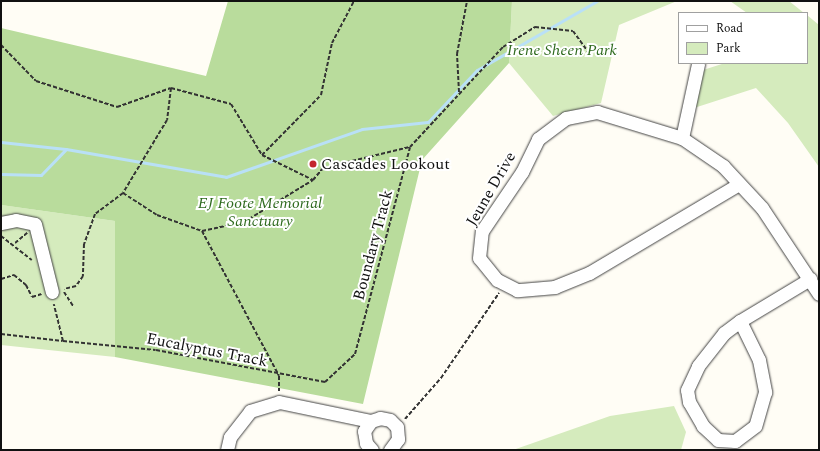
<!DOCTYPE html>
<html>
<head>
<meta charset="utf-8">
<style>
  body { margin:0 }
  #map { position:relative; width:820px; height:451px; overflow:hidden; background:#fffdf5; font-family:Spectral,serif }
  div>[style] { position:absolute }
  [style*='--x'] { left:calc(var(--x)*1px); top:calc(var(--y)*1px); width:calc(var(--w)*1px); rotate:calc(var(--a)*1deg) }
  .green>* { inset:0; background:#d5ebbd }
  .forest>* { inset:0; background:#b9dc9c }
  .stream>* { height:3px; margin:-1.5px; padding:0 1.5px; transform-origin:1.5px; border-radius:1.5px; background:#b9e0f7 }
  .path>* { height:2px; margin-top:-1px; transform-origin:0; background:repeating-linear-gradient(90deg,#333 0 4px,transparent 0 6px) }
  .roads { filter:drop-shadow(0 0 1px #444) drop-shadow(0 0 1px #444) }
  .minor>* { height:13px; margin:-6.5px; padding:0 6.5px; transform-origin:6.5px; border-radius:6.5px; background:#fff }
  .dots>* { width:11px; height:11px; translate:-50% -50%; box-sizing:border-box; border:2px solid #fff; border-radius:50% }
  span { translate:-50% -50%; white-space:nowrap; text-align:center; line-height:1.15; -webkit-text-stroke:4px #fff; paint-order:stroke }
  .park-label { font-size:16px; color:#2f6b1f; font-style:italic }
  .poi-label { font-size:16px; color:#111 }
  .left { translate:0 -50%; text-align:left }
  .street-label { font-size:16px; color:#111 }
  .frame { position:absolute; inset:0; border:2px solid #111; pointer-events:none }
  .legend { position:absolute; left:678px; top:12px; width:130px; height:52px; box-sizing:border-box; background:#fff; border:1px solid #a0a0a0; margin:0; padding:5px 7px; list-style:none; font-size:12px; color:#111 }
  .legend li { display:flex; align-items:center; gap:8px; height:20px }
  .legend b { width:20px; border:1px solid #a0a0a0 }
</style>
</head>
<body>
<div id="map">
  <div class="green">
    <i style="clip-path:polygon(512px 1px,677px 1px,619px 25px,601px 103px,553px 116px,509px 63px)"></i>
    <i style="clip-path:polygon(730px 1px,789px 1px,804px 13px,747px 13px)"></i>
    <i style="clip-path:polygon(807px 15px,819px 25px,819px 167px,788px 123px,756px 88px,694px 108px,700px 71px,725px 63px,807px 63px)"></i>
    <i style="clip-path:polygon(1px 205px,115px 221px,115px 357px,1px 345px)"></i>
    <i style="clip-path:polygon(674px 406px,686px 432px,681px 450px,513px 450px,610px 416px)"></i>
  </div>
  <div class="forest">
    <i style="clip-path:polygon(228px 1px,512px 1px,509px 63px,422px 160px,363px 404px,115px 357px,115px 221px,1px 205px,1px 28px,206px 76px)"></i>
  </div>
  <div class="stream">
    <i style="--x:1;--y:142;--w:65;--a:6.1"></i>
    <i style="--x:66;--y:149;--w:162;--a:9.9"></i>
    <i style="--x:226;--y:177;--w:144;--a:-19.4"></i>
    <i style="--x:362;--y:129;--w:66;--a:-6.1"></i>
    <i style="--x:428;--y:122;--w:71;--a:-46.7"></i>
    <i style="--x:477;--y:70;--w:138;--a:-29.9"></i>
    <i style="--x:1;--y:174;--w:40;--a:1.4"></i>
    <i style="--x:41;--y:175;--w:36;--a:-46"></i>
  </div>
  <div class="path">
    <i style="--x:1;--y:45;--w:50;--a:45.8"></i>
    <i style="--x:36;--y:81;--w:85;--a:17.8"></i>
    <i style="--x:117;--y:107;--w:57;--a:-19.4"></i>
    <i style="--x:171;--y:88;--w:32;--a:97"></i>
    <i style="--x:167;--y:120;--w:85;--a:121.1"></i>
    <i style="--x:123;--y:193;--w:35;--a:143"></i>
    <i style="--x:95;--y:214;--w:32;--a:110"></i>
    <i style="--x:84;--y:244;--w:32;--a:92"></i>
    <i style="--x:83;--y:276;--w:12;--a:125"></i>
    <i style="--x:76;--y:286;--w:12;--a:166"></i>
    <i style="--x:171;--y:88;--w:62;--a:14.9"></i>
    <i style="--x:231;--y:104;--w:60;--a:58.7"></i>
    <i style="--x:262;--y:155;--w:57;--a:26.1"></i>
    <i style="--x:459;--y:92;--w:38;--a:-93"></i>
    <i style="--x:457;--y:54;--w:54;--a:-79.3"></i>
    <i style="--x:262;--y:155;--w:84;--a:-45.5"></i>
    <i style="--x:321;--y:95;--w:53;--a:-78.1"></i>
    <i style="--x:332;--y:43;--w:47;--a:-62.4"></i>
    <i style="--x:123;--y:193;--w:40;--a:32.9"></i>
    <i style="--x:157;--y:215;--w:48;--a:19.6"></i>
    <i style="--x:202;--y:231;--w:43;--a:-12.1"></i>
    <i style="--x:244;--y:222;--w:81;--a:-31.3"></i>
    <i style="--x:313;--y:180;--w:16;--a:-50"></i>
    <i style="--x:323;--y:168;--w:89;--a:-13.6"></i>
    <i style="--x:202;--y:231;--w:164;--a:62"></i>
    <i style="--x:279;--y:376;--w:15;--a:90"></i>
    <i style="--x:1;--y:236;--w:39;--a:38"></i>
    <i style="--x:15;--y:243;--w:16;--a:-40"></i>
    <i style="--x:1;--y:279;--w:14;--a:-17"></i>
    <i style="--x:14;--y:275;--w:16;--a:40"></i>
    <i style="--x:26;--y:285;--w:13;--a:63"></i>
    <i style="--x:32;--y:297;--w:10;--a:-17"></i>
    <i style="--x:64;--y:292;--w:17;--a:57"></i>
    <i style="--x:1;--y:334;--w:62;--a:6.4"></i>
    <i style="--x:63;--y:341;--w:38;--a:-104"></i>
    <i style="--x:63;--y:341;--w:93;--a:5.5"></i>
    <i style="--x:156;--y:350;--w:172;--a:10.7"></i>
    <i style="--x:325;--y:382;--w:41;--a:-43"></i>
    <i style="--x:355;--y:354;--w:214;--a:-75.1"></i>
    <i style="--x:410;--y:147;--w:137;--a:-47.1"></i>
    <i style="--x:503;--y:47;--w:38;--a:-32"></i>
    <i style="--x:535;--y:27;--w:38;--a:6"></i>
    <i style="--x:573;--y:31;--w:27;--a:54"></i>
    <i style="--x:405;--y:419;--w:55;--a:-48.7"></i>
    <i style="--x:441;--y:378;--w:103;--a:-55.7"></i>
  </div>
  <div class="roads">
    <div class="minor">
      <i style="--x:682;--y:138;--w:76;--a:-77.8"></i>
      <i style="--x:739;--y:184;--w:174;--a:149.3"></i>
      <i style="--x:589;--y:273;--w:37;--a:158"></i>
      <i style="--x:555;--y:287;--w:38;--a:175"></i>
      <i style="--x:517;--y:290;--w:22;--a:-153"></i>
      <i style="--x:497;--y:280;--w:28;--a:-129"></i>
      <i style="--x:479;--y:258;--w:27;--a:-84"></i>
      <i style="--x:482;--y:231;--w:71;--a:-55.9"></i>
      <i style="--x:522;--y:172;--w:37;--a:-64"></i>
      <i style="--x:538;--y:139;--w:35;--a:-37"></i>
      <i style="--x:566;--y:118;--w:32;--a:-11"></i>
      <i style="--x:597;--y:112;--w:89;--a:17"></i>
      <i style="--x:682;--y:138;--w:50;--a:34.3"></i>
      <i style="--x:723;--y:166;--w:57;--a:47.1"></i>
      <i style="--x:762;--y:208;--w:103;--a:56.5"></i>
      <i style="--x:1;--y:223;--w:15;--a:-11"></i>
      <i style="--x:16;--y:220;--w:19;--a:12"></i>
      <i style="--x:35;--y:224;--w:70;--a:76"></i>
      <i style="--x:740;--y:321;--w:43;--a:64"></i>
      <i style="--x:759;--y:360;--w:33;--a:79"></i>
      <i style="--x:765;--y:392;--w:35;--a:106"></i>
      <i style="--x:755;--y:426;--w:25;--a:143"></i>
      <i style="--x:735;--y:441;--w:17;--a:-177"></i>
      <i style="--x:718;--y:440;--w:21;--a:-137"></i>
      <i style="--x:703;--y:426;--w:28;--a:-120"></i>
      <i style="--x:689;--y:402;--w:12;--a:-99"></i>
      <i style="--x:687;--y:390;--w:26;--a:-65"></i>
      <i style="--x:698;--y:366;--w:42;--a:-51.8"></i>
      <i style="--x:724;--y:333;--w:20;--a:-37"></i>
      <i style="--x:740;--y:321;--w:82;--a:-31"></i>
      <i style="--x:227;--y:450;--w:13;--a:-77"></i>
      <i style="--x:230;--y:437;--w:33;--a:-52"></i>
      <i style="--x:250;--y:411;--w:30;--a:-17"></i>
      <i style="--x:279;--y:402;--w:94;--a:11.7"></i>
      <i style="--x:372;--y:450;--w:9;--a:-131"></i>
      <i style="--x:366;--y:443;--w:12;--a:-99"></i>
      <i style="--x:364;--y:431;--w:12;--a:-55"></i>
      <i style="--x:371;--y:421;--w:9;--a:-18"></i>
      <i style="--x:380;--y:418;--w:10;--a:11"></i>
      <i style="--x:390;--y:420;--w:10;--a:45"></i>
      <i style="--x:397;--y:427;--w:12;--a:85"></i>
      <i style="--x:398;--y:439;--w:14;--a:126"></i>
    </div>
  </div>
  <div class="dots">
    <i style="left:313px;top:164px;background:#c4262e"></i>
  </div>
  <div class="park-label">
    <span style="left:562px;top:50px">Irene Sheen Park</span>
    <span style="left:260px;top:212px">EJ Foote Memorial<br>Sanctuary</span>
  </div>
  <div class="poi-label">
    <span class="left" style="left:321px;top:164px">Cascades Lookout</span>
  </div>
  <div class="street-label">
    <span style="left:491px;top:189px;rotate:-60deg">Jeune Drive</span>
    <span style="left:373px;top:245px;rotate:-75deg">Boundary Track</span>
    <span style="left:207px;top:350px;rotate:11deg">Eucalyptus Track</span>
  </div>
  <div class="frame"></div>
  <ul class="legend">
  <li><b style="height:5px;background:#fff"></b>Road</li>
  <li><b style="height:11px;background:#d5ebbd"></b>Park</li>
  </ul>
</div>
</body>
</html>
